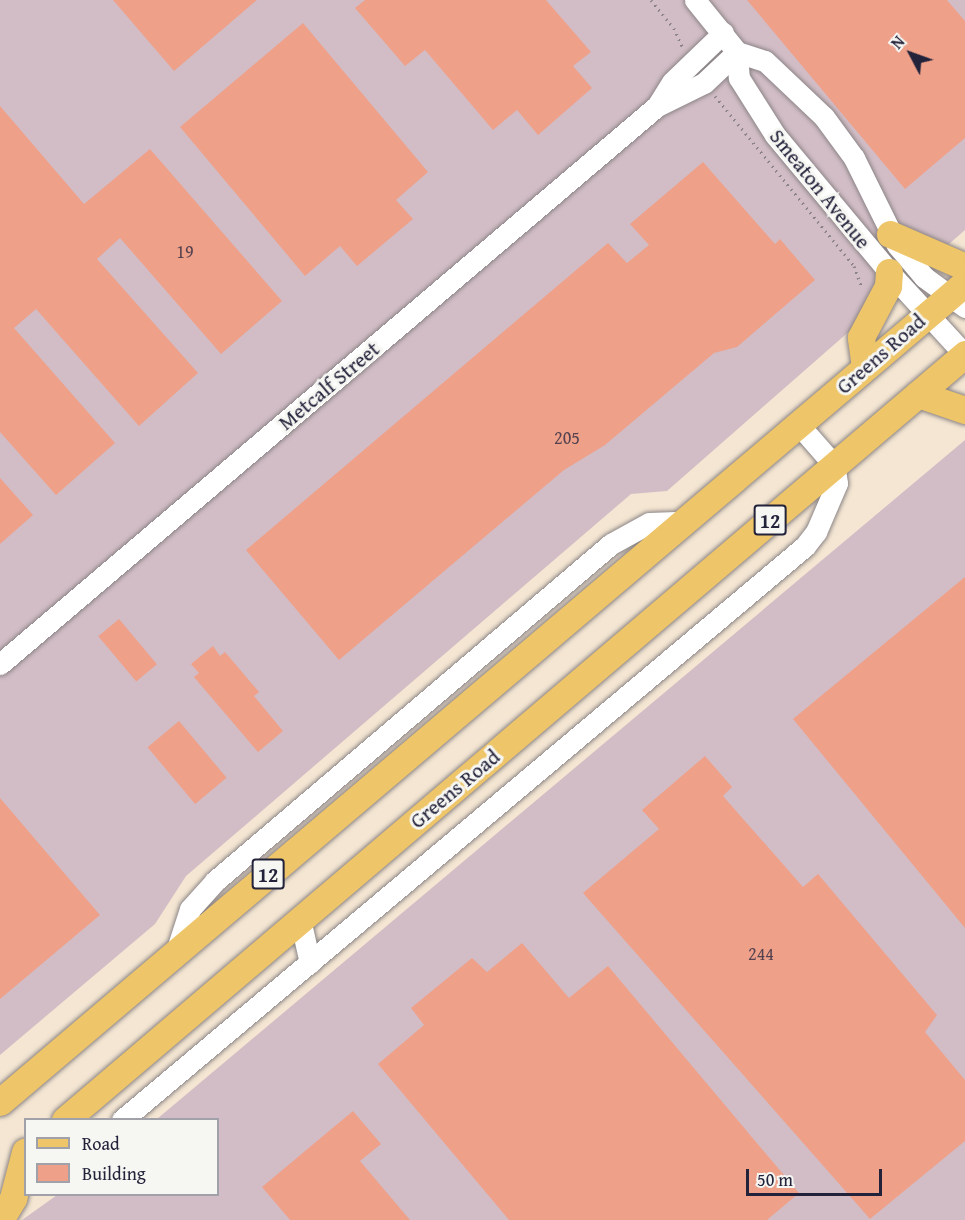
<!DOCTYPE html>
<html>
<head>
<meta charset="utf-8">
<style>
  body { margin:0 }
  #map { position:relative; width:965px; height:1220px; overflow:hidden; background:#f4e6d2; font-family:"Gentium Book Plus",serif }
  div>[style] { position:absolute }
  [style*='--x'] { left:calc(var(--x)*1px); top:calc(var(--y)*1px); width:calc(var(--w)*1px); rotate:calc(var(--a)*1deg) }
  .industrial>* { inset:0; background:#d2bdc6 }
  .building>* { inset:0; background:#eea089; transform-origin:0 0 }
  .path>* { height:3px; margin-top:-1.5px; transform-origin:0; background:repeating-linear-gradient(90deg,#8b8486 0 1.5px,transparent 0 6px) }
  .roads { filter:drop-shadow(0 0 2px #8b8486) drop-shadow(0 0 2px #8b8486) }
  .minor>* { height:21px; margin:-10.5px; padding:0 10.5px; transform-origin:10.5px; border-radius:10.5px; background:#fff }
  .major>* { height:27px; margin:-13.5px; padding:0 13.5px; transform-origin:13.5px; border-radius:13.5px; background:#eec569 }
  span { translate:-50% -50%; white-space:nowrap; text-align:center; line-height:1.15; -webkit-text-stroke:6px #f6f6f2; paint-order:stroke }
  .number-label { font-size:18px; color:#55424e }
  .number-label span { -webkit-text-stroke-width:0 }
  .shield-label span { padding:2px 4px; background:#f6f6f2; border:2px solid; border-radius:4px; -webkit-text-stroke-width:0 }
  .shield-label { font-size:20px; color:#22223b; font-weight:700 }
  .street-label { font-size:21px; color:#22223b }
  .legend { position:absolute; left:24px; top:1118px; width:195px; height:78px; box-sizing:border-box; background:#f6f6f2; border:2px solid #a1a1a9; margin:0; padding:8px 10px; list-style:none; font-size:18px; color:#22223b }
  .legend li { display:flex; align-items:center; gap:12px; height:30px }
  .legend b { width:30px; border:2px solid #a1a1a9 }
  .north { position:absolute; left:881px; top:24px; width:60px; height:60px; -webkit-text-stroke:4px #f6f6f2; paint-order:stroke; rotate:311deg; font-size:16px; font-weight:700; line-height:24px; text-align:center; color:#22223b }
  .north::after { content:''; display:block; margin:auto; width:21px; height:27px; background:#22223b; clip-path:polygon(50% 0,100% 100%,50% 72%,0 100%) }
  .scale { position:absolute; left:746px; top:1169px; width:136px; height:27px; box-sizing:border-box; border:3px solid #22223b; border-top:0; padding-left:8px; font-size:18px; line-height:21px; white-space:nowrap; color:#22223b; -webkit-text-stroke:4px #f6f6f2; paint-order:stroke }
</style>
</head>
<body>
<div id="map">
  <div class="industrial">
    <i style="clip-path:polygon(0 0,965px 0,965px 230px,667px 491px,631px 494px,186px 876px,155px 924px,0 1055px)"></i>
    <i style="clip-path:polygon(965px 440px,965px 1220px,22px 1220px,57px 1195px,218px 1194px,218px 1120px,157px 1119px)"></i>
  </div>
  <div class="building">
    <i style="clip-path:polygon(113px 0,257px 0,174px 71px)"></i>
    <i style="clip-path:polygon(365px 0,546px 0,591px 52px,573px 66px,592px 88px,538px 135px,517px 110px,493px 130px,425px 50px,405px 66px,355px 8px)"></i>
    <i style="clip-path:polygon(747px 0,947px 0,965px 21px,965px 138px,905px 189px)"></i>
    <i style="clip-path:polygon(303px 23px,428px 172px,396px 200px,413px 219px,357px 266px,340px 246px,305px 276px,180px 127px)"></i>
    <i style="clip-path:polygon(0 106px,84px 204px,150px 149px,282px 301px,221px 354px,120px 238px,97px 259px,198px 373px,139px 426px,36px 309px,14px 328px,115px 443px,56px 495px,0 432px)"></i>
    <i style="clip-path:polygon(703px 162px,775px 244px,780px 239px,815px 280px,737px 347px,714px 353px,605px 445px,564px 470px,339px 660px,246px 550px,608px 243px,627px 263px,649px 245px,630px 224px)"></i>
    <i style="clip-path:polygon(0 478px,33px 515px,0 544px)"></i>
    <i style="clip-path:polygon(965px 577px,965px 928px,793px 719px)"></i>
    <i style="left:119px;top:619px;width:59px;height:27px;rotate:50deg"></i>
    <i style="clip-path:polygon(213px 646px,220px 656px,225px 652px,259px 692px,254px 696px,283px 731px,258px 752px,194px 677px,199px 673px,191px 664px)"></i>
    <i style="left:179px;top:721px;width:74px;height:41px;rotate:50deg"></i>
    <i style="clip-path:polygon(705px 756px,732px 787px,723px 796px,803px 887px,818px 874px,937px 1015px,925px 1032px,965px 1080px,965px 1141px,870px 1219px,583px 893px,659px 829px,642px 810px)"></i>
    <i style="clip-path:polygon(0 798px,100px 915px,0 999px)"></i>
    <i style="clip-path:polygon(522px 943px,569px 998px,608px 966px,799px 1193px,767px 1220px,509px 1220px,378px 1064px,424px 1025px,411px 1008px,472px 958px,487px 972px)"></i>
    <i style="clip-path:polygon(353px 1111px,381px 1144px,360px 1161px,410px 1220px,290px 1220px,262px 1187px)"></i>
  </div>
  <div class="path">
    <i style="--x:651;--y:0;--w:36;--a:51"></i>
    <i style="--x:674;--y:28;--w:20;--a:66"></i>
    <i style="--x:715;--y:96;--w:220;--a:50.7"></i>
    <i style="--x:854;--y:266;--w:23;--a:70"></i>
  </div>
  <div class="roads">
    <div class="minor">
      <i style="--x:695;--y:0;--w:67;--a:51.1"></i>
      <i style="--x:737;--y:52;--w:29;--a:18"></i>
      <i style="--x:765;--y:61;--w:81;--a:43.5"></i>
      <i style="--x:824;--y:117;--w:51;--a:53.8"></i>
      <i style="--x:854;--y:158;--w:97;--a:63.7"></i>
      <i style="--x:897;--y:245;--w:42;--a:49.8"></i>
      <i style="--x:924;--y:277;--w:51;--a:36.2"></i>
      <i style="--x:737;--y:52;--w:26;--a:86"></i>
      <i style="--x:739;--y:78;--w:67;--a:57.7"></i>
      <i style="--x:775;--y:135;--w:178;--a:50.2"></i>
      <i style="--x:889;--y:272;--w:113;--a:47.5"></i>
      <i style="--x:657;--y:106;--w:52;--a:-26.1"></i>
      <i style="--x:704;--y:83;--w:45;--a:-43.2"></i>
      <i style="--x:0;--y:664;--w:862;--a:-40.34"></i>
      <i style="--x:657;--y:106;--w:28;--a:-58"></i>
      <i style="--x:672;--y:82;--w:71;--a:-43.9"></i>
      <i style="--x:300;--y:919;--w:45;--a:77.2"></i>
      <i style="--x:176;--y:952;--w:45;--a:-72"></i>
      <i style="--x:190;--y:909;--w:38;--a:-48"></i>
      <i style="--x:215;--y:881;--w:520;--a:-40.4"></i>
      <i style="--x:611;--y:544;--w:43;--a:-28.9"></i>
      <i style="--x:649;--y:523;--w:34;--a:-2"></i>
      <i style="--x:122;--y:1120;--w:892;--a:-40.04"></i>
      <i style="--x:805;--y:546;--w:18;--a:-52"></i>
      <i style="--x:816;--y:532;--w:53;--a:-66.8"></i>
      <i style="--x:837;--y:483;--w:18;--a:-99"></i>
      <i style="--x:834;--y:465;--w:53;--a:-131.2"></i>
    </div>
    <div class="major">
      <i style="--x:890;--y:234;--w:82;--a:23.7"></i>
      <i style="--x:865;--y:367;--w:30;--a:-98"></i>
      <i style="--x:861;--y:337;--w:58;--a:-62.1"></i>
      <i style="--x:888;--y:286;--w:14;--a:-86"></i>
      <i style="--x:918;--y:394;--w:50;--a:18.8"></i>
      <i style="--x:0;--y:1102;--w:1266;--a:-40.32"></i>
      <i style="--x:65;--y:1120;--w:1182;--a:-40.4"></i>
      <i style="--x:0;--y:1220;--w:26;--a:-59"></i>
      <i style="--x:13;--y:1198;--w:48;--a:-75.4"></i>
    </div>
  </div>
  <div class="number-label">
    <span style="left:185px;top:252px">19</span>
    <span style="left:567px;top:438px">205</span>
    <span style="left:761px;top:954px">244</span>
  </div>
  <div class="shield-label">
    <span style="left:770px;top:520px">12</span>
    <span style="left:268px;top:874px">12</span>
  </div>
  <div class="street-label">
    <span style="left:820px;top:189px;rotate:51deg">Smeaton Avenue</span>
    <span style="left:881px;top:354px;rotate:-41deg">Greens Road</span>
    <span style="left:329px;top:386px;rotate:-40deg">Metcalf Street</span>
    <span style="left:455px;top:789px;rotate:-40deg">Greens Road</span>
  </div>
  <ul class="legend">
  <li><b style="height:8px;background:#eec569"></b>Road</li>
  <li><b style="height:16px;background:#eea089"></b>Building</li>
  </ul>
  <div class="north">N</div>
  <div class="scale">50 m</div>
</div>
</body>
</html>
